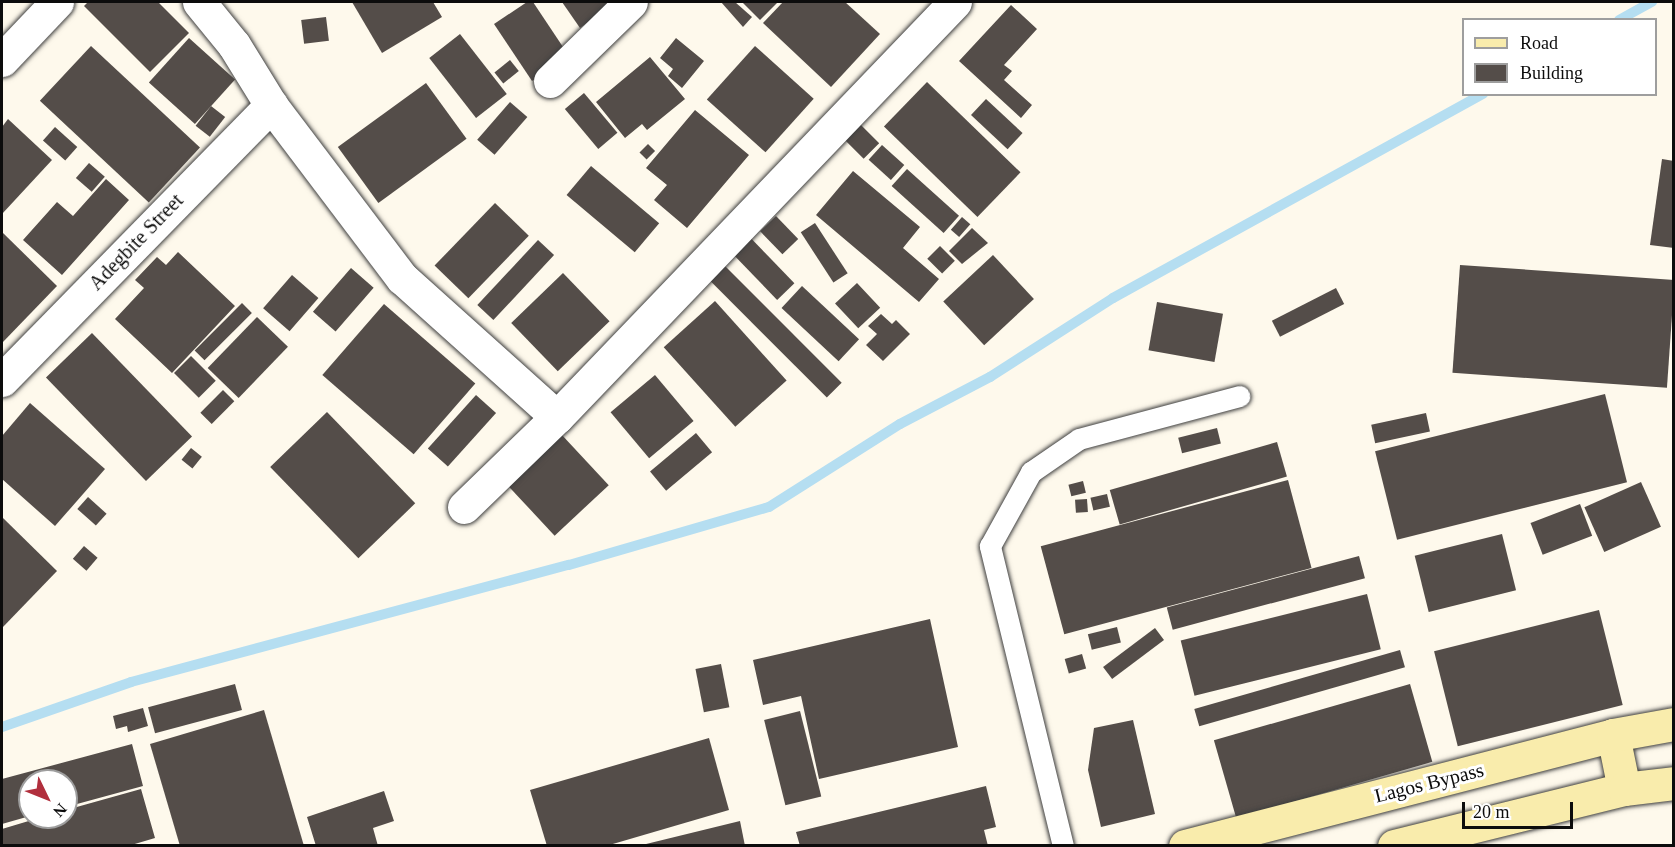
<!DOCTYPE html>
<html>
<head>
<meta charset="utf-8">
<style>
  body { margin:0 }
  #map { position:relative; width:1675px; height:847px; overflow:hidden; background:#fef9ec; font-family:"Times New Roman",serif }
  div>[style] { position:absolute }
  [style*='--x'] { left:calc(var(--x)*1px); top:calc(var(--y)*1px); width:calc(var(--w)*1px); rotate:calc(var(--a)*1deg) }
  .stream>* { height:10px; margin:-5px; padding:0 5px; transform-origin:5px; border-radius:5px; background:#b5def1 }
  .building>* { inset:0; background:#544d49; transform-origin:0 0 }
  .roads { filter:drop-shadow(0 0 2px #3f3f3f) drop-shadow(0 0 2px #3f3f3f) }
  .service>* { height:21px; margin:-10.5px; padding:0 10.5px; transform-origin:10.5px; border-radius:10.5px; background:#fff }
  .minor>* { height:33px; margin:-16.5px; padding:0 16.5px; transform-origin:16.5px; border-radius:16.5px; background:#fff }
  .secondary>* { height:33px; margin:-16.5px; padding:0 16.5px; transform-origin:16.5px; border-radius:16.5px; background:#f9ecac }
  span { translate:-50% -50%; white-space:nowrap; text-align:center; line-height:1.15; -webkit-text-stroke:6px #fff; paint-order:stroke }
  .street-label { font-size:20px; color:#0c0c0c }
  .frame { position:absolute; inset:0; border:3px solid #0c0c0c; pointer-events:none }
  .legend { position:absolute; left:1462px; top:18px; width:195px; height:78px; box-sizing:border-box; background:#fff; border:2px solid #9e9e9e; margin:0; padding:8px 10px; list-style:none; font-size:18px; color:#0c0c0c }
  .legend li { display:flex; align-items:center; gap:12px; height:30px }
  .legend b { width:30px; border:2px solid #9e9e9e }
  .north { position:absolute; left:18px; top:769px; width:60px; height:60px; box-sizing:border-box; background:#fff; border:2px solid #9e9e9e; border-radius:50%; rotate:133deg; font-size:16px; font-weight:700; line-height:24px; text-align:center; color:#0c0c0c }
  .north::after { content:''; display:block; margin:auto; width:21px; height:27px; background:#b12f3d; clip-path:polygon(50% 0,100% 100%,50% 72%,0 100%) }
  .scale { position:absolute; left:1462px; top:802px; width:111px; height:27px; box-sizing:border-box; border:3px solid #0c0c0c; border-top:0; padding-left:8px; font-size:18px; line-height:21px; white-space:nowrap; color:#0c0c0c; -webkit-text-stroke:4px #fff; paint-order:stroke }
</style>
</head>
<body>
<div id="map">
  <div class="stream">
    <i style="--x:1619;--y:20;--w:38;--a:-29"></i>
    <i style="--x:2;--y:727;--w:137;--a:-19.2"></i>
    <i style="--x:131;--y:682;--w:453;--a:-15"></i>
    <i style="--x:569;--y:565;--w:208;--a:-16.2"></i>
    <i style="--x:769;--y:507;--w:155;--a:-32.4"></i>
    <i style="--x:900;--y:424;--w:102;--a:-27.6"></i>
    <i style="--x:990;--y:377;--w:146;--a:-32.7"></i>
    <i style="--x:1113;--y:298;--w:423;--a:-28.9"></i>
  </div>
  <div class="building">
    <i style="clip-path:polygon(88px 2px,158px 2px,189px 33px,150px 72px,84px 6px)"></i>
    <i style="clip-path:polygon(352px 2px,433px 2px,442px 17px,382px 53px)"></i>
    <i style="clip-path:polygon(527px 2px,533px 2px,569px 56px,532px 81px,494px 24px)"></i>
    <i style="clip-path:polygon(562px 2px,615px 2px,580px 28px)"></i>
    <i style="clip-path:polygon(721px 2px,735px 2px,752px 17px,743px 27px)"></i>
    <i style="clip-path:polygon(742px 2px,775px 2px,777px 3px,760px 20px)"></i>
    <i style="clip-path:polygon(783px 2px,845px 2px,880px 34px,831px 87px,763px 23px)"></i>
    <i style="clip-path:polygon(1011px 5px,1037px 29px,1004px 65px,1012px 71px,1004px 80px,1032px 105px,1021px 118px,959px 61px)"></i>
    <i style="left:326px;top:17px;width:24px;height:25px;rotate:83deg"></i>
    <i style="left:460px;top:34px;width:76px;height:39px;rotate:52deg"></i>
    <i style="left:189px;top:38px;width:62px;height:60px;rotate:42deg"></i>
    <i style="clip-path:polygon(676px 38px,704px 61px,682px 88px,668px 76px,673px 69px,660px 58px)"></i>
    <i style="left:91px;top:46px;width:149px;height:75px;rotate:43deg"></i>
    <i style="left:755px;top:46px;width:79px;height:72px;rotate:42deg"></i>
    <i style="clip-path:polygon(650px 57px,685px 99px,647px 130px,642px 124px,625px 138px,596px 102px)"></i>
    <i style="left:510px;top:60px;width:14px;height:20px;rotate:51deg"></i>
    <i style="left:927px;top:82px;width:130px;height:62px;rotate:44deg"></i>
    <i style="left:426px;top:83px;width:69px;height:109px;rotate:54deg"></i>
    <i style="left:584px;top:93px;width:52px;height:25px;rotate:50deg"></i>
    <i style="left:986px;top:99px;width:50px;height:22px;rotate:43deg"></i>
    <i style="left:510px;top:102px;width:23px;height:50px;rotate:41deg"></i>
    <i style="left:211px;top:106px;width:18px;height:25px;rotate:38deg"></i>
    <i style="clip-path:polygon(695px 110px,749px 155px,687px 228px,654px 200px,667px 185px,646px 168px)"></i>
    <i style="left:853px;top:117px;width:37px;height:22px;rotate:45deg"></i>
    <i style="clip-path:polygon(8px 119px,52px 160px,2px 214px,2px 127px)"></i>
    <i style="left:55px;top:127px;width:30px;height:18px;rotate:42deg"></i>
    <i style="left:648px;top:144px;width:10px;height:12px;rotate:45deg"></i>
    <i style="left:882px;top:145px;width:30px;height:20px;rotate:42deg"></i>
    <i style="clip-path:polygon(1662px 159px,1674px 161px,1674px 248px,1650px 245px)"></i>
    <i style="left:89px;top:163px;width:21px;height:20px;rotate:41deg"></i>
    <i style="left:591px;top:166px;width:89px;height:38px;rotate:40deg"></i>
    <i style="left:907px;top:169px;width:70px;height:23px;rotate:42deg"></i>
    <i style="clip-path:polygon(853px 171px,920px 227px,903px 248px,939px 279px,919px 302px,816px 215px)"></i>
    <i style="clip-path:polygon(106px 179px,129px 200px,62px 275px,23px 240px,57px 202px,73px 216px)"></i>
    <i style="left:495px;top:203px;width:47px;height:87px;rotate:44deg"></i>
    <i style="left:776px;top:216px;width:32px;height:22px;rotate:46deg"></i>
    <i style="left:962px;top:217px;width:11px;height:17px;rotate:41deg"></i>
    <i style="left:815px;top:223px;width:60px;height:17px;rotate:57deg"></i>
    <i style="clip-path:polygon(972px 228px,988px 243px,962px 264px,949px 251px)"></i>
    <i style="left:743px;top:230px;width:74px;height:24px;rotate:46deg"></i>
    <i style="clip-path:polygon(2px 232px,57px 286px,2px 343px)"></i>
    <i style="left:538px;top:240px;width:22px;height:89px;rotate:43deg"></i>
    <i style="left:940px;top:246px;width:21px;height:18px;rotate:45deg"></i>
    <i style="clip-path:polygon(178px 252px,235px 306px,172px 373px,115px 319px,144px 288px,135px 280px,157px 257px,166px 265px)"></i>
    <i style="left:993px;top:255px;width:60px;height:68px;rotate:47deg"></i>
    <i style="left:1460px;top:265px;width:215px;height:108px;rotate:4deg"></i>
    <i style="left:725px;top:266px;width:165px;height:21px;rotate:45deg"></i>
    <i style="left:351px;top:268px;width:30px;height:58px;rotate:41deg"></i>
    <i style="left:563px;top:273px;width:67px;height:72px;rotate:46deg"></i>
    <i style="left:292px;top:275px;width:35px;height:44px;rotate:41deg"></i>
    <i style="left:857px;top:283px;width:34px;height:30px;rotate:47deg"></i>
    <i style="left:802px;top:286px;width:78px;height:30px;rotate:43deg"></i>
    <i style="left:1336px;top:288px;width:18px;height:72px;rotate:63deg"></i>
    <i style="left:715px;top:301px;width:107px;height:69px;rotate:48deg"></i>
    <i style="left:1157px;top:302px;width:67px;height:49px;rotate:10deg"></i>
    <i style="left:242px;top:303px;width:14px;height:67px;rotate:45deg"></i>
    <i style="left:384px;top:304px;width:121px;height:94px;rotate:41deg"></i>
    <i style="clip-path:polygon(881px 314px,892px 324px,896px 320px,910px 334px,883px 361px,866px 345px,877px 334px,868px 326px)"></i>
    <i style="left:257px;top:317px;width:43px;height:71px;rotate:44deg"></i>
    <i style="left:92px;top:333px;width:144px;height:64px;rotate:46deg"></i>
    <i style="left:191px;top:356px;width:35px;height:24px;rotate:45deg"></i>
    <i style="left:655px;top:375px;width:60px;height:58px;rotate:50deg"></i>
    <i style="left:223px;top:390px;width:16px;height:32px;rotate:45deg"></i>
    <i style="left:1605px;top:394px;width:91px;height:237px;rotate:76deg"></i>
    <i style="left:476px;top:395px;width:27px;height:72px;rotate:42deg"></i>
    <i style="clip-path:polygon(30px 403px,105px 469px,55px 526px,2px 479px,2px 436px)"></i>
    <i style="left:327px;top:412px;width:127px;height:79px;rotate:46deg"></i>
    <i style="left:1426px;top:413px;width:19px;height:56px;rotate:78deg"></i>
    <i style="left:1217px;top:428px;width:16px;height:40px;rotate:76deg"></i>
    <i style="left:696px;top:433px;width:25px;height:60px;rotate:50deg"></i>
    <i style="left:561px;top:434px;width:70px;height:74px;rotate:47deg"></i>
    <i style="left:1277px;top:442px;width:36px;height:174px;rotate:74deg"></i>
    <i style="left:191px;top:448px;width:14px;height:15px;rotate:39deg"></i>
    <i style="left:1288px;top:480px;width:91px;height:256px;rotate:75deg"></i>
    <i style="left:1083px;top:481px;width:12px;height:15px;rotate:76deg"></i>
    <i style="left:1641px;top:482px;width:49px;height:62px;rotate:66deg"></i>
    <i style="left:1107px;top:494px;width:13px;height:17px;rotate:77deg"></i>
    <i style="left:88px;top:497px;width:25px;height:16px;rotate:42deg"></i>
    <i style="left:1087px;top:499px;width:13px;height:12px;rotate:86deg"></i>
    <i style="left:1580px;top:504px;width:34px;height:53px;rotate:69deg"></i>
    <i style="clip-path:polygon(2px 517px,57px 571px,2px 628px)"></i>
    <i style="left:1502px;top:534px;width:58px;height:90px;rotate:76deg"></i>
    <i style="left:84px;top:546px;width:18px;height:17px;rotate:41deg"></i>
    <i style="left:1359px;top:556px;width:23px;height:199px;rotate:75deg"></i>
    <i style="left:1367px;top:594px;width:57px;height:192px;rotate:76deg"></i>
    <i style="left:1599px;top:610px;width:98px;height:170px;rotate:76deg"></i>
    <i style="clip-path:polygon(930px 619px,958px 747px,819px 779px,801px 696px,763px 705px,753px 660px)"></i>
    <i style="left:1117px;top:627px;width:16px;height:30px;rotate:76deg"></i>
    <i style="left:1155px;top:628px;width:15px;height:65px;rotate:53deg"></i>
    <i style="left:1400px;top:650px;width:18px;height:214px;rotate:74deg"></i>
    <i style="left:1082px;top:654px;width:15px;height:18px;rotate:74deg"></i>
    <i style="left:721px;top:664px;width:44px;height:26px;rotate:79deg"></i>
    <i style="left:235px;top:684px;width:27px;height:90px;rotate:75deg"></i>
    <i style="left:1410px;top:684px;width:81px;height:204px;rotate:74deg"></i>
    <i style="clip-path:polygon(143px 708px,148px 726px,128px 732px,127px 726px,116px 729px,113px 716px)"></i>
    <i style="clip-path:polygon(264px 710px,304px 846px,180px 846px,150px 744px)"></i>
    <i style="left:800px;top:711px;width:88px;height:37px;rotate:76deg"></i>
    <i style="clip-path:polygon(1133px 720px,1155px 814px,1101px 827px,1088px 770px,1094px 728px)"></i>
    <i style="clip-path:polygon(709px 738px,729px 810px,606px 846px,547px 846px,530px 790px)"></i>
    <i style="clip-path:polygon(132px 744px,143px 786px,66px 807px,66px 781px,30px 781px,30px 816px,2px 824px,2px 779px)"></i>
    <i style="clip-path:polygon(986px 786px,996px 827px,984px 830px,988px 846px,800px 846px,796px 832px)"></i>
    <i style="clip-path:polygon(141px 789px,155px 838px,128px 846px,2px 846px,2px 829px,42px 817px,66px 817px,66px 810px)"></i>
    <i style="clip-path:polygon(384px 791px,394px 821px,373px 828px,378px 846px,316px 846px,307px 817px)"></i>
    <i style="clip-path:polygon(740px 821px,745px 846px,642px 846px,642px 845px)"></i>
  </div>
  <div class="roads">
    <div class="service">
      <i style="--x:1063;--y:846;--w:309;--a:-103.7"></i>
      <i style="--x:990;--y:546;--w:85;--a:-61"></i>
      <i style="--x:1031;--y:472;--w:58;--a:-34.5"></i>
      <i style="--x:1079;--y:439;--w:166;--a:-15"></i>
    </div>
    <div class="minor">
      <i style="--x:199;--y:2;--w:55;--a:50.9"></i>
      <i style="--x:234;--y:45;--w:70;--a:58.3"></i>
      <i style="--x:271;--y:105;--w:217;--a:52.9"></i>
      <i style="--x:402;--y:278;--w:208;--a:41.9"></i>
      <i style="--x:2;--y:60;--w:80;--a:-46.5"></i>
      <i style="--x:550;--y:81;--w:113;--a:-44.3"></i>
      <i style="--x:2;--y:380;--w:385;--a:-45.6"></i>
      <i style="--x:464;--y:507;--w:129;--a:-44.1"></i>
      <i style="--x:557;--y:417;--w:575;--a:-46.2"></i>
    </div>
    <div class="secondary">
      <i style="--x:1613;--y:735;--w:55;--a:78.5"></i>
      <i style="--x:1185;--y:846;--w:442;--a:-14.5"></i>
      <i style="--x:1613;--y:735;--w:62;--a:-10.2"></i>
      <i style="--x:1394;--y:846;--w:237;--a:-13.9"></i>
      <i style="--x:1624;--y:789;--w:50;--a:-6.8"></i>
    </div>
  </div>
  <div class="street-label">
    <span style="left:136px;top:242px;rotate:-46deg">Adegbite Street</span>
    <span style="left:1429px;top:783px;rotate:-14deg">Lagos Bypass</span>
  </div>
  <div class="frame"></div>
  <ul class="legend">
  <li><b style="height:8px;background:#f9ecac"></b>Road</li>
  <li><b style="height:16px;background:#544d49"></b>Building</li>
  </ul>
  <div class="north">N</div>
  <div class="scale">20 m</div>
</div>
</body>
</html>
